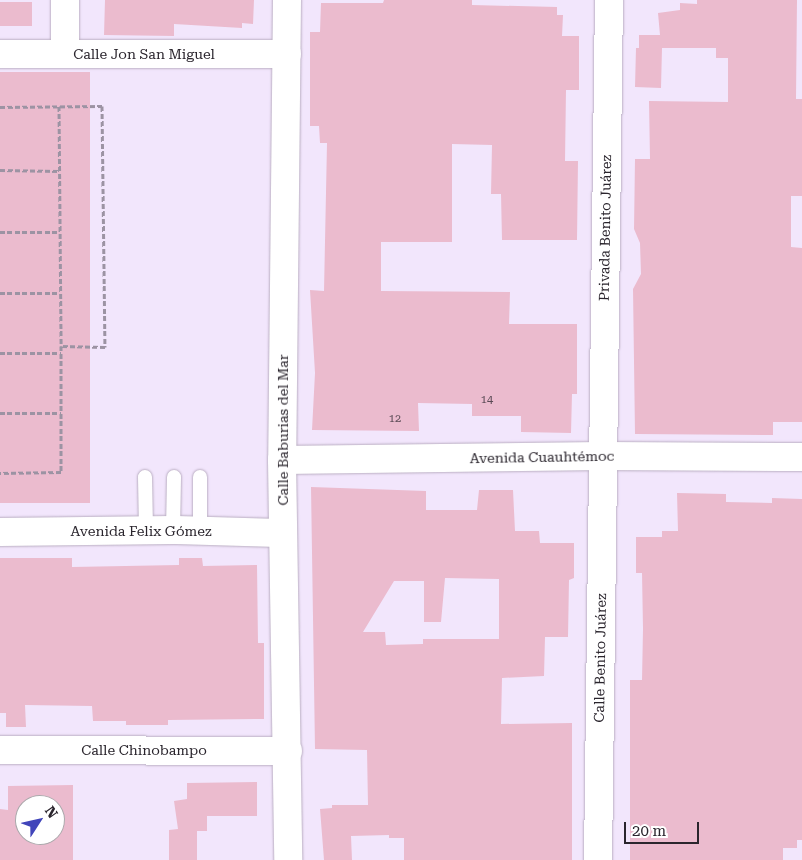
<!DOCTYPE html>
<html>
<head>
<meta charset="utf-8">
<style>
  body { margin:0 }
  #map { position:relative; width:802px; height:860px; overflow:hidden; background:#f2e6fc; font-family:"Roboto Serif",serif }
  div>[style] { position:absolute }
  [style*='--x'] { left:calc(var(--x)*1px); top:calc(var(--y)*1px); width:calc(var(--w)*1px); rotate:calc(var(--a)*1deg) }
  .building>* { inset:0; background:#ebbbce; transform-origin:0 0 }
  .path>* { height:3px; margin-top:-1.5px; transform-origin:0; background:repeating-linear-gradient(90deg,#9c93a3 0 5px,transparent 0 7.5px) }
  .roads { filter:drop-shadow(0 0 1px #baaec2) drop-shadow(0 0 1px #baaec2) }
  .service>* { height:14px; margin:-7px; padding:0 7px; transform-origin:7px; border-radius:7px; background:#fff }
  .minor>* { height:28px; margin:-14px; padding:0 14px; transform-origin:14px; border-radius:14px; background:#fff }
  span { translate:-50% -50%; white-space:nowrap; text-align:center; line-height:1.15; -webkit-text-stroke:4px #fff; paint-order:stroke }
  .number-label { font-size:11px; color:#5a4a55 }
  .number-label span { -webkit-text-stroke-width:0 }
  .street-label { font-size:14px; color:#2a252d }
  .north { position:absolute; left:15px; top:795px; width:50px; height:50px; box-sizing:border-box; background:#fff; border:1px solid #aaa8ab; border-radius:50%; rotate:55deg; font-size:14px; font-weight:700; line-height:20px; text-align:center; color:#2a252d }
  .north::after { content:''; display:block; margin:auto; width:18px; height:22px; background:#4145ba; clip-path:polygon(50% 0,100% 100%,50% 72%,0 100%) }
  .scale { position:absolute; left:624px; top:822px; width:75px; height:22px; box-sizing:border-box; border:2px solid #2a252d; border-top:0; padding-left:6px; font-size:15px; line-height:18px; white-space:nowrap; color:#2a252d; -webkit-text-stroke:4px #fff; paint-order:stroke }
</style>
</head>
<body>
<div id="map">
  <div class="building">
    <i style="clip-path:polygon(105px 0,254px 0,253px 24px,242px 23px,242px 28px,174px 24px,174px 36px,104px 35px)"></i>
    <i style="clip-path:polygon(384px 0,472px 0,472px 5px,557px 7px,557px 15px,563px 15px,562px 36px,579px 36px,579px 90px,566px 90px,565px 161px,578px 161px,577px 240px,502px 240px,501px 194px,491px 194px,492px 145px,452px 144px,452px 242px,381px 242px,381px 291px,510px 292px,509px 324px,577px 324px,577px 394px,572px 394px,571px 433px,521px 432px,521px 416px,472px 416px,472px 404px,418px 403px,419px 431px,312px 430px,315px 373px,310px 290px,324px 291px,327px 143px,320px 143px,319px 126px,310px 126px,310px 32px,320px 32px,321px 3px,383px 3px)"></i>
    <i style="clip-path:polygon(697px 0,797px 0,796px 99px,802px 99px,802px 196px,791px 196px,791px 247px,802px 248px,802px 422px,773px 422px,773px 435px,635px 434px,633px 289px,641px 274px,640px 243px,634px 229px,635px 159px,650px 159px,649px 101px,728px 102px,728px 58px,716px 58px,716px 48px,662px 48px,661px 88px,635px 87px,636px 48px,639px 48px,639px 35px,660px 35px,658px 13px,680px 10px,680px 3px,697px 4px)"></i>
    <i style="left:0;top:2px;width:32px;height:24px"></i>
    <i style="left:0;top:72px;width:90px;height:431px"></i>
    <i style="clip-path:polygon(evenodd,311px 487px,426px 491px,426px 510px,477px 510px,479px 490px,513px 490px,515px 531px,539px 531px,540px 543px,574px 543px,574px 578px,569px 580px,568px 637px,545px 637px,544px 676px,502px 678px,501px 724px,572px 723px,572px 860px,404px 860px,404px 838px,389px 838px,389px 835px,351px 836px,352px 860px,324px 860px,320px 809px,332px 808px,332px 805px,368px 805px,367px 750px,315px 749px,311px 487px,445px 578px,499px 579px,499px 639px,423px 639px,423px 644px,386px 645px,385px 632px,363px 632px,394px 581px,424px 581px,424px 622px,441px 622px,445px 578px)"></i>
    <i style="clip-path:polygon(677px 493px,726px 494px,726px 502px,772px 503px,772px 498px,802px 499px,802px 840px,797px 840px,797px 848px,783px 848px,783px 860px,630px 860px,630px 680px,642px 680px,643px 629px,642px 573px,636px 573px,636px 537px,662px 537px,662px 531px,678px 531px)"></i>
    <i style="clip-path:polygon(0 558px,72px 558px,72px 567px,179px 565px,179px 558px,202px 558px,203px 566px,257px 565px,258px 643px,264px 643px,264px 719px,168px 720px,168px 725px,126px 725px,126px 721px,93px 721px,92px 706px,25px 705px,26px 727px,6px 727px,6px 713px,0 713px)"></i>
    <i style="clip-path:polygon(257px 782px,257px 816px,207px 816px,207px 831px,197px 831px,197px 860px,169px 860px,169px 830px,178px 829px,174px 801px,187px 799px,187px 783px)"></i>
    <i style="clip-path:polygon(evenodd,73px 785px,73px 860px,0 860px,0 809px,8px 810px,8px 786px,73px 785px,25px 805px,55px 805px,55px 835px,25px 835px,25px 805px)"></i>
  </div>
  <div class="path">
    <i style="--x:59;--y:106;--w:240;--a:89.5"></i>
    <i style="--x:0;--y:107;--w:102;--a:-0.6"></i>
    <i style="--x:102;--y:106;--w:241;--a:89.3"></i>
    <i style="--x:105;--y:347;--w:44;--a:-178.7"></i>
    <i style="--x:61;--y:346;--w:126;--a:90"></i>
    <i style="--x:61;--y:472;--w:61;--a:179.1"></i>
    <i style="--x:0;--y:170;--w:59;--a:1"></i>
    <i style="--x:0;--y:232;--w:60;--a:0"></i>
    <i style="--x:0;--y:293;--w:60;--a:0"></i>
    <i style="--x:0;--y:353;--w:61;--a:0"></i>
    <i style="--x:0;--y:413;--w:61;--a:0"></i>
  </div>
  <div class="roads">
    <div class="service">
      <i style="--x:145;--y:477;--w:54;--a:88.9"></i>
      <i style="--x:200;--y:477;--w:53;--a:90"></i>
      <i style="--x:173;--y:530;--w:53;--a:-88.9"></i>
    </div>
    <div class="minor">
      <i style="--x:287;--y:0;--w:460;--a:90.6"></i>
      <i style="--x:282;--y:460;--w:400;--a:89.1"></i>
      <i style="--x:65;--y:53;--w:53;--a:-90"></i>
      <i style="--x:0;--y:54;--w:287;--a:0"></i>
      <i style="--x:282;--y:460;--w:320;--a:-0.7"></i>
      <i style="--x:602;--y:456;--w:200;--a:0.3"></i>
      <i style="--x:0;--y:532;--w:173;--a:-0.7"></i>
      <i style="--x:173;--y:530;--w:109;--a:1.6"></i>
      <i style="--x:0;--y:750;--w:288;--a:0.2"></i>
      <i style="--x:598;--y:860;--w:860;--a:-89.27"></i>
    </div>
  </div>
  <div class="number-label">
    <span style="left:487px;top:400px">14</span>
    <span style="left:395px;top:419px">12</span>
  </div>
  <div class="street-label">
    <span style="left:144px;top:54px">Calle Jon San Miguel</span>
    <span style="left:605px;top:228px;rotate:-89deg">Privada Benito Juárez</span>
    <span style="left:283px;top:430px;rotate:-90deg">Calle Baburias del Mar</span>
    <span style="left:542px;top:457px;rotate:-1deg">Avenida Cuauhtémoc</span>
    <span style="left:141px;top:531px">Avenida Felix Gómez</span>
    <span style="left:600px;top:658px;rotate:-89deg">Calle Benito Juárez</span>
    <span style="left:144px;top:750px">Calle Chinobampo</span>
  </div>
  <div class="north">N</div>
  <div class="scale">20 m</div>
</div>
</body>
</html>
